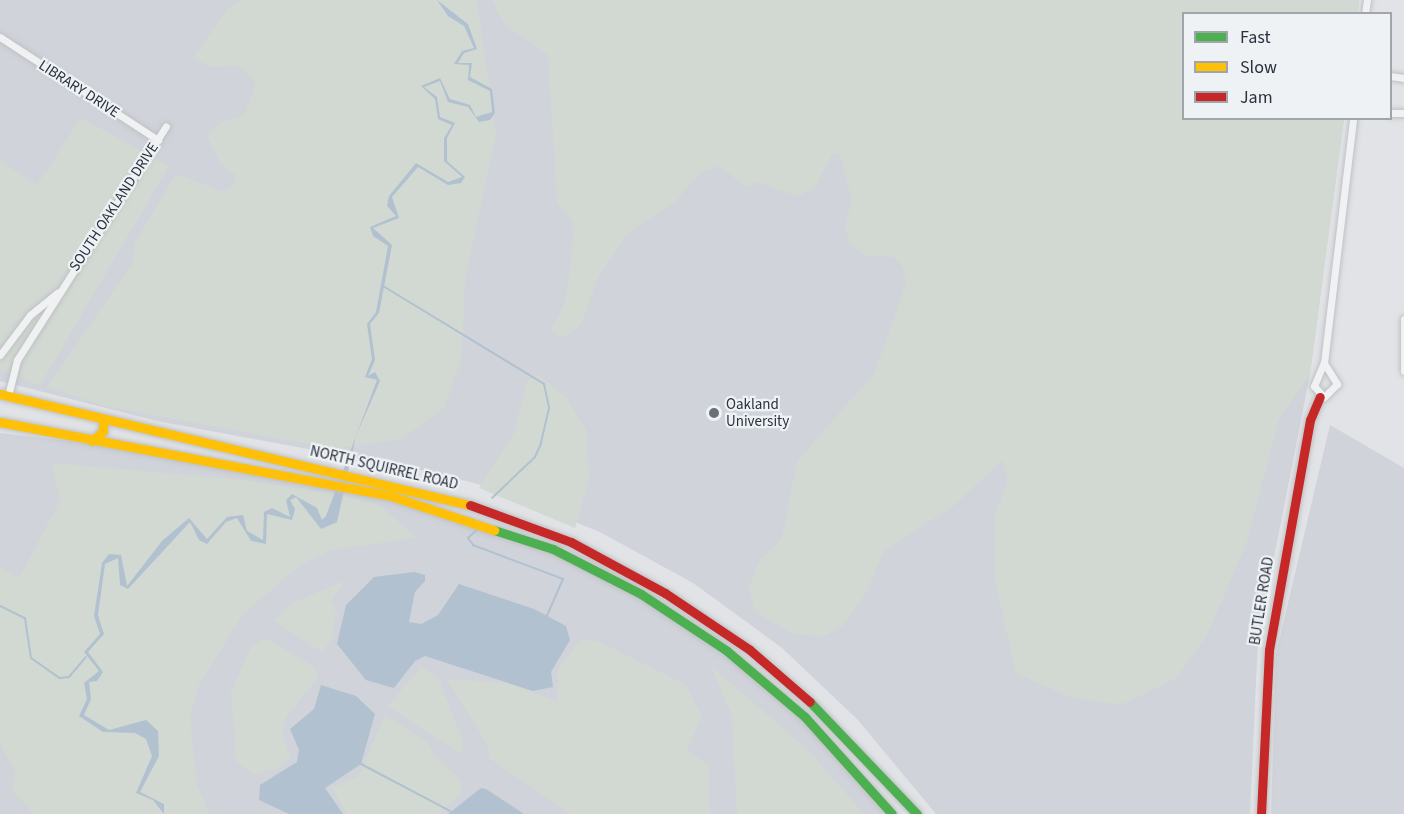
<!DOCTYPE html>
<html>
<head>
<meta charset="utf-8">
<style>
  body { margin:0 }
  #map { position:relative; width:1404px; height:814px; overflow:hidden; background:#e1e3e6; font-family:"Source Sans 3",sans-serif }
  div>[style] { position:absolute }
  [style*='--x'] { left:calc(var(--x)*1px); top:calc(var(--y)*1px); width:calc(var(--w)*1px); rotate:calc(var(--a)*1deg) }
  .built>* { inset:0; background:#d0d3d9 }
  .green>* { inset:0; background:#d2d9d2 }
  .water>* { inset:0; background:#b1c1d0 }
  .stream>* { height:2px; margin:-1px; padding:0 1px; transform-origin:1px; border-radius:1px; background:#b1c1d0 }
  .roads { filter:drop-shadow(0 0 2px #bfc1c4) drop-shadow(0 0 2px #bfc1c4) }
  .street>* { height:7px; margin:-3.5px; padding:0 3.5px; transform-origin:3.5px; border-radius:3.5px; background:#f0f1f3 }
  .fast>* { height:9px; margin:-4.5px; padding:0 4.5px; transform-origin:4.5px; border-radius:4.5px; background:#4caf50 }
  .slow>* { height:9px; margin:-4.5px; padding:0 4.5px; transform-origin:4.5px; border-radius:4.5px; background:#ffc107 }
  .jam>* { height:9px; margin:-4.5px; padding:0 4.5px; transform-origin:4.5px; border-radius:4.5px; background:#c62828 }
  .dots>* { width:16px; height:16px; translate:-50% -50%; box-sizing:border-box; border:3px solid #eff2f5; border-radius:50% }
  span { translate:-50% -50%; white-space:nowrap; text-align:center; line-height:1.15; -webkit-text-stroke:4.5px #eff2f5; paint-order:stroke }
  .street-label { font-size:15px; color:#29313e }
  .poi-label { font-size:15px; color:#29313e }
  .left { translate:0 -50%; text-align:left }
  .legend { position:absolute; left:1182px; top:12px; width:210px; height:108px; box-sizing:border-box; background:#eff2f5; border:2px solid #a0a5ac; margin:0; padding:8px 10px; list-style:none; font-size:18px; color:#29313e }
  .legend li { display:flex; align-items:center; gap:12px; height:30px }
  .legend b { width:30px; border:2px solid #a0a5ac }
</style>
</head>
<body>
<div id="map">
  <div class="built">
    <i style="clip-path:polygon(0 0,1359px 0,1358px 13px,1184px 14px,1184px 118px,1344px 119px,1310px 374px,1258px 639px,1250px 814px,936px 814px,857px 719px,782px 648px,693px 583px,600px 532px,485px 486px,436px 473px,157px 421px,0 381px)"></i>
    <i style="clip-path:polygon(1330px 425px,1404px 468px,1404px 814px,1271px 814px,1276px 654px)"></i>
    <i style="clip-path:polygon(0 433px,87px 443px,361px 493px,496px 530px,561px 557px,630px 592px,742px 668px,807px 725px,886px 814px,0 814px)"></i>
  </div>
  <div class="green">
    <i style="clip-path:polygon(242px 0,477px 0,496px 135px,465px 279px,462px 356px,445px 407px,402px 439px,334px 449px,101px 405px,47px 387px,133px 263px,135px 242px,176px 174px,222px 191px,231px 188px,236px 175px,221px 164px,207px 136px,220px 123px,244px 115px,256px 84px,240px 66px,211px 67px,193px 58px,228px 8px)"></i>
    <i style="clip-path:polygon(492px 0,1359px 0,1358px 13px,1184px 14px,1184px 118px,1344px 119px,1310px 374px,1279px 419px,1247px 542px,1206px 637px,1175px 679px,1121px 705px,1069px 697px,1016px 673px,995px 581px,994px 519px,1008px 479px,1002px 460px,955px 505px,884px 551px,866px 593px,842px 627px,821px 637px,792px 633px,755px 612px,749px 588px,758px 563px,782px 538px,797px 461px,874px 374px,906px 284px,903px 267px,894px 257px,867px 256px,850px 245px,845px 224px,852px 201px,840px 155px,833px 153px,814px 189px,797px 196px,758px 182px,745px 187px,720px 166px,700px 173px,674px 203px,629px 232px,599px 276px,580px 326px,561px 338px,551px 330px,566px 301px,573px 238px,572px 220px,557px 204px,548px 55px,504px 24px)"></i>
    <i style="clip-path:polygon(81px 118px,169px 166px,40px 385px,0 370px,0 160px,37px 185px)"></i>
    <i style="clip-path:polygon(538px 375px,566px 397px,586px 430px,589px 480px,575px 528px,479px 488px,514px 433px,527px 381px)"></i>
    <i style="clip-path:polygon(52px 463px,243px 480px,337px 494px,379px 505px,417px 538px,331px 550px,299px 566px,243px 614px,199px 685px,190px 717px,197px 785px,209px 814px,34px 814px,12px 790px,16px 773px,0 743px,0 567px,19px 578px,60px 501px)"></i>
    <i style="clip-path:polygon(345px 581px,330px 603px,336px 608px,332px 639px,322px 652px,274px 621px,292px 603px)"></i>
    <i style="clip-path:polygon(266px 638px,314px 667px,318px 677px,285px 719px,282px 735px,291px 757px,279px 768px,253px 774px,236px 761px,231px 692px,251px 647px)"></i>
    <i style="clip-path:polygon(581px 640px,597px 641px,685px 684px,702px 715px,687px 751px,710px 766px,710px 814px,570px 814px,489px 758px,487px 744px,447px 679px,507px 683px,558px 702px,558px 669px)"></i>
    <i style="clip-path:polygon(711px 666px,810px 752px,864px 814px,737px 814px,732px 716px)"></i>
    <i style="clip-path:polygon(421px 667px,438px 677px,463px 741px,461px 754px,388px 706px)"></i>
    <i style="clip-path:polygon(385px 715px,428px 743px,434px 756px,460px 779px,462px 793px,439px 814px,347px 814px,332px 788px,359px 776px)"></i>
  </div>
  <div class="water">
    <i style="clip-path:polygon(437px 0,468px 24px,477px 49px,464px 53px,458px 63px,472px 63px,470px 77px,492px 89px,495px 113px,490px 120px,479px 122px,468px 107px,448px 102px,440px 81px,424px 87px,437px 97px,440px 117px,455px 123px,447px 138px,447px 161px,465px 177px,461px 183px,448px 185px,418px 167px,392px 197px,399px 218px,373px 228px,392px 245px,379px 313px,370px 324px,375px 360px,368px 376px,375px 372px,380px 381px,356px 436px,337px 522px,321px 529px,296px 497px,290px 500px,295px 509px,292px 520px,267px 514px,266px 544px,251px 541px,237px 518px,226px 522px,207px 544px,199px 540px,190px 522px,128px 589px,120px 585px,118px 558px,105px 564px,98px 615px,104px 634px,88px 652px,103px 672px,97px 681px,89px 682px,91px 699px,84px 715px,109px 730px,146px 720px,158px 731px,159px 756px,140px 792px,164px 804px,164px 814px,153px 800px,136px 793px,152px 756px,146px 739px,135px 733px,103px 732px,79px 716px,87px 699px,84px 683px,99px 671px,84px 652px,100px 634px,94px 616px,102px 563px,109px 554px,121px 555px,127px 586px,162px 541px,189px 518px,207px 539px,227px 517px,243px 515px,247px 531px,263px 540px,264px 512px,272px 508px,290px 517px,286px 500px,292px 494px,317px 508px,322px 520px,326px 516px,377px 380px,365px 377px,372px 359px,367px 324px,376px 312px,388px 246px,373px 236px,370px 227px,396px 216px,387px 206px,389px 196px,416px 163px,448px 182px,462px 177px,444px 161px,444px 138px,452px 125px,438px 119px,435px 99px,421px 86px,440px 78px,450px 99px,470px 105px,476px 117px,492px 112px,490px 91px,468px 80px,469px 65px,454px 64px,462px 51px,474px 48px,464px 26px,448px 16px)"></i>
    <i style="clip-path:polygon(414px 572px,425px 575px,425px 581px,415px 592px,409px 622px,421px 624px,438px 615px,459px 584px,534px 609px,566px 626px,570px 640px,551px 672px,553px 687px,533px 691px,425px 656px,415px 661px,394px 688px,366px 680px,337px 644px,346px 605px,374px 577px)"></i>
    <i style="clip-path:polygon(321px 685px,356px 696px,375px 714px,361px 764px,325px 788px,343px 814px,289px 814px,259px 800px,260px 785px,297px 762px,299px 750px,290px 729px,314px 709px)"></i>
    <i style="clip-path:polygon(481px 788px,486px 789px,524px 814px,448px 814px)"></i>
  </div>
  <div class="stream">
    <i style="--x:383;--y:286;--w:188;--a:31.3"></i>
    <i style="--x:544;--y:384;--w:25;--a:78"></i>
    <i style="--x:549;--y:408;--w:37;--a:103"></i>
    <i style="--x:541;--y:444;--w:14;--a:115"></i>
    <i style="--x:535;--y:457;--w:59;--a:136.4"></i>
    <i style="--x:479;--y:528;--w:15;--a:138"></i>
    <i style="--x:468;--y:538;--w:9;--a:54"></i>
    <i style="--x:473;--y:545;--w:96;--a:20.7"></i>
    <i style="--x:563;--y:579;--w:43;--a:113.6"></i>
    <i style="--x:0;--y:606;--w:28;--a:26"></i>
    <i style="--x:25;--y:618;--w:40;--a:81.5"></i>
    <i style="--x:31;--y:658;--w:35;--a:35"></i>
    <i style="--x:60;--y:678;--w:9;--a:-6"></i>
    <i style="--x:69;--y:677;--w:26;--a:-50"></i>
    <i style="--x:361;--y:764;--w:101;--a:27.8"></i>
  </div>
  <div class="roads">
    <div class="street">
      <i style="--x:1365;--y:14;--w:14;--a:-82"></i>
      <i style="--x:0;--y:37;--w:189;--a:33.1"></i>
      <i style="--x:1390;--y:76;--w:14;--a:8"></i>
      <i style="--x:1390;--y:113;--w:14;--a:0"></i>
      <i style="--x:1404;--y:319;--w:52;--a:90"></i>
      <i style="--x:0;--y:355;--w:50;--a:-53.1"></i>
      <i style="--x:30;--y:315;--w:36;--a:-39"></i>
      <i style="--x:1324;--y:363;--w:25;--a:58"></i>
      <i style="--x:1337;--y:384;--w:18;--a:135"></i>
      <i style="--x:1324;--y:397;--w:15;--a:-132"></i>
      <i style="--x:1314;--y:386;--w:25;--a:-67"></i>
      <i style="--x:1324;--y:363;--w:247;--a:-83.2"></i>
      <i style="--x:8;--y:396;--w:37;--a:-76"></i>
      <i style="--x:17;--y:360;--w:277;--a:-57.5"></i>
    </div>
    <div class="fast">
      <i style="--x:494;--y:530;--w:62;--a:17.9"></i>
      <i style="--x:553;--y:549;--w:99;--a:27.1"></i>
      <i style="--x:641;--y:594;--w:103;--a:33.5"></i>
      <i style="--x:727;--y:651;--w:102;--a:40.2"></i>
      <i style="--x:805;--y:717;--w:130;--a:48.1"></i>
      <i style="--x:810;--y:702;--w:155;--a:46.3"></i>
    </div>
    <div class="slow">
      <i style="--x:0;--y:394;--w:483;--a:13.3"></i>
      <i style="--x:0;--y:422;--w:395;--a:10.7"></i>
      <i style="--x:388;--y:495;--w:112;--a:18.3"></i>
      <i style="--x:92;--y:441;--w:15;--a:-42"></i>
      <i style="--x:103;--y:431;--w:11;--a:-90"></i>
    </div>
    <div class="jam">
      <i style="--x:470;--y:505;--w:108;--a:20.1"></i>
      <i style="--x:571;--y:542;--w:107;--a:28.5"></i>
      <i style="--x:665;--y:593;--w:102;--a:33.8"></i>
      <i style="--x:750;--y:650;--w:79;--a:40.9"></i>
      <i style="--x:1261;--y:814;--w:164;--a:-87.2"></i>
      <i style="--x:1269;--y:650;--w:234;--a:-79.9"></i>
      <i style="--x:1310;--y:420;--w:25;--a:-67"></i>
    </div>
  </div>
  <div class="dots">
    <i style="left:714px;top:413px;background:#696f79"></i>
  </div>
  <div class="street-label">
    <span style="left:79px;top:89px;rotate:33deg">LIBRARY DRIVE</span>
    <span style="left:114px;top:207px;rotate:-57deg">SOUTH OAKLAND DRIVE</span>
    <span style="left:384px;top:468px;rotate:13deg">NORTH SQUIRREL ROAD</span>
    <span style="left:1262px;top:601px;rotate:-81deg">BUTLER ROAD</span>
  </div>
  <div class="poi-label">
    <span class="left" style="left:726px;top:413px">Oakland<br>University</span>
  </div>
  <ul class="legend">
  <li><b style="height:8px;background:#4caf50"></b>Fast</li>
  <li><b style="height:8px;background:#ffc107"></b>Slow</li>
  <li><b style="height:8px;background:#c62828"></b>Jam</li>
  </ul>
</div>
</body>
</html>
